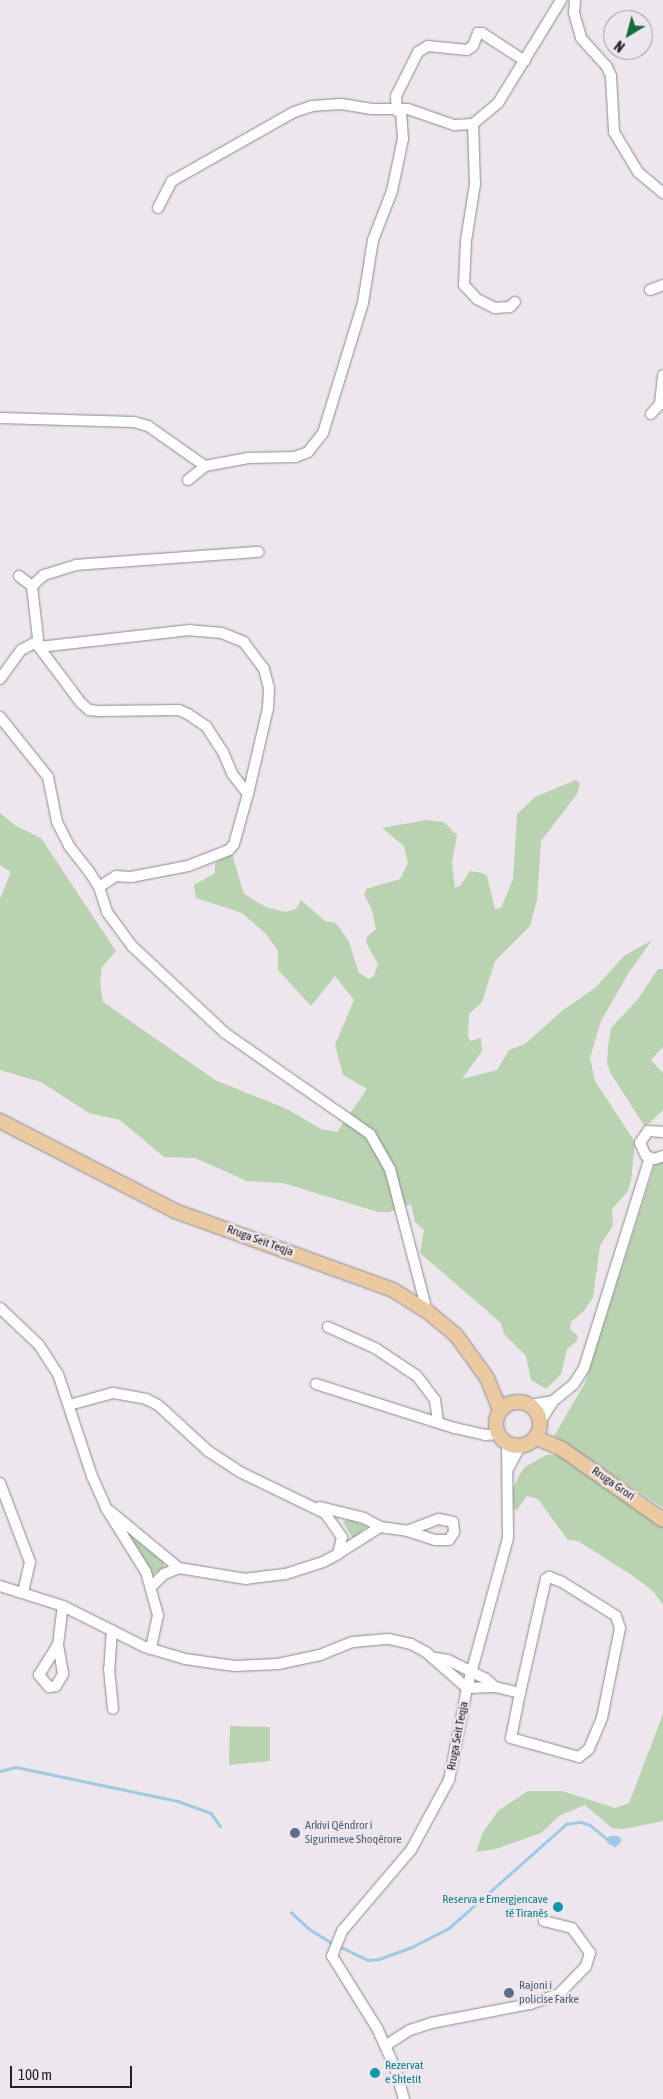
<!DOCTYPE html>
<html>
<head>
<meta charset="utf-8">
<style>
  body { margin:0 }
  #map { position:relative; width:663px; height:2099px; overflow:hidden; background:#ede7ed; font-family:"Asap Condensed",sans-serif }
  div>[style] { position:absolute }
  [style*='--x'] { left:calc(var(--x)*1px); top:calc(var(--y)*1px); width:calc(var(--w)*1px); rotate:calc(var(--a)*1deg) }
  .green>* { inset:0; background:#b9d2b0 }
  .stream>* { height:2.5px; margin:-1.25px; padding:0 1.25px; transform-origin:1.25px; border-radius:1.25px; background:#a0c9e6 }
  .canal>* { height:9px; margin:-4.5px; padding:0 4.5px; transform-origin:4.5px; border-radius:4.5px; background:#a0c9e6 }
  .roads { filter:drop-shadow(0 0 1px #8d898e) drop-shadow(0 0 1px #8d898e) }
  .minor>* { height:10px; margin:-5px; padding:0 5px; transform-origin:5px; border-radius:5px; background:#fff }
  .major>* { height:14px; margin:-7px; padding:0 7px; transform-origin:7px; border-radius:7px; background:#ebcaa1 }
  .major>.ring { margin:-7px; padding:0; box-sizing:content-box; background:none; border:14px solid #ebcaa1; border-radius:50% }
  .dots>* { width:14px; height:14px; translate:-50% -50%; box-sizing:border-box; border:2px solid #ede7ed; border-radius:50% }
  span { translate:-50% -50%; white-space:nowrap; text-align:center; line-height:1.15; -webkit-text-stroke:5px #ede7ed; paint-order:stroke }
  .street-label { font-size:12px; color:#232123 }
  .service-label { font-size:12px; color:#4e5e75 }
  .left { translate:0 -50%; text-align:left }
  .culture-label { font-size:12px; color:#0d838f }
  .right { translate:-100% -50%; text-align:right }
  .north { position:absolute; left:603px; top:10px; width:50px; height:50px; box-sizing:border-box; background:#ede7ed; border:1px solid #9c989c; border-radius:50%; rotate:217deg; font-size:14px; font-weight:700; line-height:20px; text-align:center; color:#232123 }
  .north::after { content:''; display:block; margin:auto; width:18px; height:22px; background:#156c3f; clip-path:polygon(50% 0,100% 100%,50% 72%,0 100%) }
  .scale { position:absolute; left:10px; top:2066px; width:122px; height:22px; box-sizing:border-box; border:2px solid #232123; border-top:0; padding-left:6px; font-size:15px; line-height:18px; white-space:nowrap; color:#232123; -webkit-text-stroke:4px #ede7ed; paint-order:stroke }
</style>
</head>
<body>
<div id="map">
  <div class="green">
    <i style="clip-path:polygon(576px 780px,580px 783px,577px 794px,541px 841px,537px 900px,530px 926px,495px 961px,482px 1002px,469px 1014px,468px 1036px,470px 1041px,481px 1038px,482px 1051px,462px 1079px,497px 1070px,509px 1050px,525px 1044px,563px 1010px,595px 988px,624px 956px,652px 940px,628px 974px,601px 1021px,590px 1058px,595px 1081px,635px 1142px,631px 1180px,628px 1191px,612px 1209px,613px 1225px,600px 1246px,593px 1297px,584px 1311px,571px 1322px,570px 1329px,578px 1336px,576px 1342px,567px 1349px,561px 1374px,546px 1389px,531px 1380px,526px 1356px,504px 1334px,501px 1323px,420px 1253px,424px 1230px,415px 1222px,411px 1204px,390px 1212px,378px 1212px,283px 1183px,247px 1181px,195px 1158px,164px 1157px,120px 1120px,89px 1113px,41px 1082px,0 1070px,0 899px,11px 872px,0 865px,0 813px,16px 826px,41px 838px,116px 951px,102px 967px,100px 982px,103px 1002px,215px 1080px,287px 1109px,321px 1129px,337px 1132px,367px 1089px,343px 1075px,335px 1045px,354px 1000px,335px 976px,311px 1006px,278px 970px,278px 951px,266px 934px,242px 913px,196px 898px,194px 885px,215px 873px,215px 863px,232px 854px,244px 894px,266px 907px,285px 912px,296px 909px,301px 900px,325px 921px,336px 923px,349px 942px,359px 973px,369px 979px,374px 976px,378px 964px,366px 942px,367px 937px,376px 929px,372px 910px,364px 895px,366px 889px,400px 879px,408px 863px,404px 846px,382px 828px,426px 820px,444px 822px,457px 835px,452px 863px,455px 888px,460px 886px,470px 871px,482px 873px,487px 876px,495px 909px,501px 908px,513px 879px,517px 814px,535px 797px)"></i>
    <i style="clip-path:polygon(658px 969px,663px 969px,663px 1047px,651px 1060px,663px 1073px,663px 1110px,645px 1127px,611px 1074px,607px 1063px,608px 1046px,611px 1028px,638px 999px)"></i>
    <i style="clip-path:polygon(663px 1161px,663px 1508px,554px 1436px,585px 1383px,655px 1164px)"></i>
    <i style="clip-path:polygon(546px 1455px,559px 1455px,663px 1527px,663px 1605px,653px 1591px,630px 1574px,578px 1541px,568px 1540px,538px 1499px,527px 1496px,517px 1510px,514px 1509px,512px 1490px,520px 1474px,525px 1467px)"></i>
    <i style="clip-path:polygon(348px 1519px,367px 1526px,353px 1539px,343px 1522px)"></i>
    <i style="clip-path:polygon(128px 1534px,164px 1562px,164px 1567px,152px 1575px)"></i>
    <i style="clip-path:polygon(663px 1714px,663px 1821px,624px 1829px,612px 1828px,585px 1805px,559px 1816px,541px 1833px,496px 1849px,476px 1852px,483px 1832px,498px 1811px,528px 1791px,562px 1791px,615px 1808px,629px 1803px)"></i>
    <i style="clip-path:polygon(230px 1726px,270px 1727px,270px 1761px,229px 1765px)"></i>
  </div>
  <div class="stream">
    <i style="--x:0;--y:1771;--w:16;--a:-14"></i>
    <i style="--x:16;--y:1767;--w:166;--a:11.9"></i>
    <i style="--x:178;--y:1801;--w:35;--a:20"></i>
    <i style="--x:211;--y:1813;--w:16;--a:55"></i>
    <i style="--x:291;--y:1912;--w:23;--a:43"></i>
    <i style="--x:308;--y:1928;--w:31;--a:32"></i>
    <i style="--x:339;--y:1946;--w:32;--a:26"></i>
    <i style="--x:368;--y:1960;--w:11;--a:-5"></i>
    <i style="--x:379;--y:1959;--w:33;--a:-20"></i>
    <i style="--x:410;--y:1948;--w:44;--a:-27.1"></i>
    <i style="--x:449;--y:1928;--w:157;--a:-41.6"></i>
    <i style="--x:566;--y:1824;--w:15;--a:-8"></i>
    <i style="--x:581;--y:1822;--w:9;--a:18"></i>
    <i style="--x:590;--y:1825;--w:32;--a:39"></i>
  </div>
  <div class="canal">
    <i style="--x:611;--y:1840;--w:5;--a:0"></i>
  </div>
  <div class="roads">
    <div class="minor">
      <i style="--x:575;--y:0;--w:13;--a:94"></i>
      <i style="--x:574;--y:13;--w:26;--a:74"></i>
      <i style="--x:581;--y:38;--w:39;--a:48"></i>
      <i style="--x:607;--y:67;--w:10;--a:66"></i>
      <i style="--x:611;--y:76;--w:56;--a:86.9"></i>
      <i style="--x:614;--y:132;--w:47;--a:59"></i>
      <i style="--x:638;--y:172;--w:33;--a:40"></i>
      <i style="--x:397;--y:111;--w:15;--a:-94"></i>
      <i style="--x:396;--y:96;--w:49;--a:-63.4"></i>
      <i style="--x:418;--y:52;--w:12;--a:-31"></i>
      <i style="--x:428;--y:46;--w:39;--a:6"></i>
      <i style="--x:467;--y:50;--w:7;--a:-34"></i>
      <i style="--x:473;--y:46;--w:14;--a:-69"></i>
      <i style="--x:478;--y:33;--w:4;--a:0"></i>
      <i style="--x:482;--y:33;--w:51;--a:33.1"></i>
      <i style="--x:473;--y:124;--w:60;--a:88.1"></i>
      <i style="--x:475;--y:184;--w:58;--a:99"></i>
      <i style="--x:466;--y:241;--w:44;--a:92.6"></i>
      <i style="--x:464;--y:285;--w:19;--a:47"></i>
      <i style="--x:477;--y:299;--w:20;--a:27"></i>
      <i style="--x:495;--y:308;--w:15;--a:-4"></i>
      <i style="--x:510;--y:307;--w:7;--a:-45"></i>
      <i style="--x:158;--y:208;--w:30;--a:-63"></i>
      <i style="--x:172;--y:181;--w:140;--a:-29.5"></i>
      <i style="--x:294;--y:112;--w:19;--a:-18"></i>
      <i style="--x:312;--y:106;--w:29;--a:-4"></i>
      <i style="--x:341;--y:104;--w:30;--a:9"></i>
      <i style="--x:371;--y:109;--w:37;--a:0"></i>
      <i style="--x:408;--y:109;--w:49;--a:19.2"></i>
      <i style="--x:454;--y:125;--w:19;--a:-3"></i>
      <i style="--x:473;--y:124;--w:33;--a:-40"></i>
      <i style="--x:498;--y:103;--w:121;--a:-58.5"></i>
      <i style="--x:650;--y:290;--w:14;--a:-21"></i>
      <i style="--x:651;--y:414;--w:13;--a:-48"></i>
      <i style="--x:660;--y:404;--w:29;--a:-84"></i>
      <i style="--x:0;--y:418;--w:134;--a:1.7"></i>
      <i style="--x:134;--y:422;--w:15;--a:16"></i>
      <i style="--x:148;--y:426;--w:70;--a:35.1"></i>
      <i style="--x:188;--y:480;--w:22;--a:-39"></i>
      <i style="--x:205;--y:466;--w:44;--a:-10.5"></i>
      <i style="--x:248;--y:458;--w:47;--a:-1.2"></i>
      <i style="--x:295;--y:457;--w:14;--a:-21"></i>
      <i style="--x:308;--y:452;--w:24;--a:-52"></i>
      <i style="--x:323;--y:433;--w:136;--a:-72.9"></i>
      <i style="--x:363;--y:303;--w:64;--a:-81"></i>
      <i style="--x:373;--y:240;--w:53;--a:-68.8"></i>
      <i style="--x:392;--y:191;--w:53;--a:-78.1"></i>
      <i style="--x:403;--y:139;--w:28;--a:-94"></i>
      <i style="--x:19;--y:576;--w:16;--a:38"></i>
      <i style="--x:32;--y:586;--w:61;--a:83.5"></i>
      <i style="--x:39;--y:647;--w:70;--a:53.1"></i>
      <i style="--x:81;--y:703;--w:11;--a:41"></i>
      <i style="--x:89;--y:710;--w:10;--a:6"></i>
      <i style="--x:99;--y:711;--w:80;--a:-0.7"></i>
      <i style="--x:179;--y:710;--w:10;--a:24"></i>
      <i style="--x:188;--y:714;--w:22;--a:34"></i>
      <i style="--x:206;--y:726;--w:31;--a:57"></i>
      <i style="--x:223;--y:752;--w:25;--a:67"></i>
      <i style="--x:233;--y:775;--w:24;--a:52"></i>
      <i style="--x:248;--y:794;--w:88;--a:-76.9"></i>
      <i style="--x:268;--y:708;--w:20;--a:-87"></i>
      <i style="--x:269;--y:688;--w:20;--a:-105"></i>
      <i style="--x:264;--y:669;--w:34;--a:-127"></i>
      <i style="--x:244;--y:642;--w:24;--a:-158"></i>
      <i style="--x:222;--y:633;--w:32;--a:-175"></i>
      <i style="--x:190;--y:630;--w:152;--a:173.6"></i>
      <i style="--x:32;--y:586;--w:16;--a:-43"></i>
      <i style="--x:44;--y:575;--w:34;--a:-17"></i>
      <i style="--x:76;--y:565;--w:183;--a:-4.1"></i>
      <i style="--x:0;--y:679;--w:36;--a:-54"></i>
      <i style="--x:21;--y:650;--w:19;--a:-28"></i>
      <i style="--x:0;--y:717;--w:77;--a:51.3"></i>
      <i style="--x:48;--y:777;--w:46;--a:78.7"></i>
      <i style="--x:57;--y:822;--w:27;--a:63"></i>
      <i style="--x:69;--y:846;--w:31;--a:52"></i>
      <i style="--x:88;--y:870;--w:20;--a:57"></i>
      <i style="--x:99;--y:887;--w:26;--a:72"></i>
      <i style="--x:107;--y:912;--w:42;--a:53.7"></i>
      <i style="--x:132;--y:946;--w:127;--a:43.1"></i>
      <i style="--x:225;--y:1033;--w:177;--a:34.9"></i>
      <i style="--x:370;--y:1134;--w:40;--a:60.3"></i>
      <i style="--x:390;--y:1169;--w:147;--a:75.4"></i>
      <i style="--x:99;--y:887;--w:20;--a:-33"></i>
      <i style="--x:116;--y:876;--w:15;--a:4"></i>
      <i style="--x:131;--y:877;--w:58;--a:-10.9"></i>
      <i style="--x:188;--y:866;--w:44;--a:-21.3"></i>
      <i style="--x:229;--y:850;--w:8;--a:-50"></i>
      <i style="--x:234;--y:844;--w:52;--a:-74.4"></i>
      <i style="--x:663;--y:1132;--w:15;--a:-176"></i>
      <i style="--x:648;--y:1131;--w:14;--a:124"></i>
      <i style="--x:640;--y:1143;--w:14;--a:65"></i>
      <i style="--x:646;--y:1156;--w:9;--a:18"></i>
      <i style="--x:655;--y:1159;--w:9;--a:-21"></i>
      <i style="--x:0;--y:1308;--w:54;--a:43.5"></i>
      <i style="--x:39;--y:1345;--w:35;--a:57"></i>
      <i style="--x:58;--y:1374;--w:108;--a:71.6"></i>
      <i style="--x:92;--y:1476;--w:35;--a:66"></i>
      <i style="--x:106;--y:1508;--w:75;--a:58"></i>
      <i style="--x:146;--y:1572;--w:45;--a:74.4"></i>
      <i style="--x:158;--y:1615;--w:35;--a:102"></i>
      <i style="--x:328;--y:1327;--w:51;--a:24.1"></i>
      <i style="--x:375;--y:1348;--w:50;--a:33.7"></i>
      <i style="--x:417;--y:1376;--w:30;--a:53"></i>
      <i style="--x:435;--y:1400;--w:22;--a:82"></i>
      <i style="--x:316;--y:1384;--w:146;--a:17.6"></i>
      <i style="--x:455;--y:1428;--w:31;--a:13"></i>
      <i style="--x:485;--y:1435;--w:14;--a:-4"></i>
      <i style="--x:69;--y:1405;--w:46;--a:-15.3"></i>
      <i style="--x:113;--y:1393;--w:34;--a:10"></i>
      <i style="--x:146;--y:1399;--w:13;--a:27"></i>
      <i style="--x:158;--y:1405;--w:68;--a:42.6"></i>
      <i style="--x:208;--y:1451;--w:38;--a:33"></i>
      <i style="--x:240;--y:1472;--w:94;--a:25.8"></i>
      <i style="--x:325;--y:1513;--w:29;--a:55"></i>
      <i style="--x:342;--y:1537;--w:17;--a:103"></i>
      <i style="--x:338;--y:1554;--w:17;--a:152"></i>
      <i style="--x:323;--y:1562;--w:40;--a:162"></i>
      <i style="--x:285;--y:1574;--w:39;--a:173"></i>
      <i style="--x:246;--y:1579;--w:68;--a:-170.7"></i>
      <i style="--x:179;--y:1568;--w:16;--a:158"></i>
      <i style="--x:164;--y:1574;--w:17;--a:135"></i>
      <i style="--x:529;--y:1405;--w:24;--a:-9"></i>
      <i style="--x:540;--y:1422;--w:25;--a:-58"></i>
      <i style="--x:553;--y:1401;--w:27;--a:-39"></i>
      <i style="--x:574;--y:1384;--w:19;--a:-58"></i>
      <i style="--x:584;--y:1368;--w:220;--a:-72.6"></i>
      <i style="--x:508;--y:1469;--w:27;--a:-62"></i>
      <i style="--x:0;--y:1483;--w:85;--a:69.2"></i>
      <i style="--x:30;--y:1562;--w:31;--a:103"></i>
      <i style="--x:320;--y:1507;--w:45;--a:14"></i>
      <i style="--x:364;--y:1518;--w:18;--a:29"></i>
      <i style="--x:380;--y:1527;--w:27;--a:8"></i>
      <i style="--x:110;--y:1511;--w:89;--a:39.6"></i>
      <i style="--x:439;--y:1519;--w:14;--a:12"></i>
      <i style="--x:453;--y:1522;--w:10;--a:84"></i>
      <i style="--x:454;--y:1532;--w:9;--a:122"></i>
      <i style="--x:449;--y:1540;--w:14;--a:180"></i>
      <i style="--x:435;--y:1540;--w:29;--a:-162"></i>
      <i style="--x:407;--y:1531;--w:34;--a:-21"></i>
      <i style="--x:339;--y:1553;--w:49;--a:-32.4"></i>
      <i style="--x:0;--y:1586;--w:66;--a:17.6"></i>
      <i style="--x:63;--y:1606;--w:92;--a:26.6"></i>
      <i style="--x:145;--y:1647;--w:42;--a:16.7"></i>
      <i style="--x:185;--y:1659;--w:50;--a:8"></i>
      <i style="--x:235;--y:1666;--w:43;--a:-2.7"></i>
      <i style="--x:278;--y:1664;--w:43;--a:-12.1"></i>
      <i style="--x:320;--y:1655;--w:35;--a:-22"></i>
      <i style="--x:353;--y:1642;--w:36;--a:-5"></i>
      <i style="--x:389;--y:1639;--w:23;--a:13"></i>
      <i style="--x:411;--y:1644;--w:18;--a:29"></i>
      <i style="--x:427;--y:1653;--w:53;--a:41.2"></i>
      <i style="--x:467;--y:1688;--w:28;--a:-2"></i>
      <i style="--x:495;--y:1687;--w:26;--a:13"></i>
      <i style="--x:520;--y:1693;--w:117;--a:-77.2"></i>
      <i style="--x:546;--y:1579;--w:4;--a:-34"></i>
      <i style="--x:549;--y:1577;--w:14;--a:21"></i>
      <i style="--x:562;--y:1582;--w:64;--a:32.2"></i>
      <i style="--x:616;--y:1616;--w:13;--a:72"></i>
      <i style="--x:620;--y:1628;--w:92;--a:101.3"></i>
      <i style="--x:602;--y:1718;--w:34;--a:113"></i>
      <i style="--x:589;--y:1749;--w:13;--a:141"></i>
      <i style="--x:579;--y:1757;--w:71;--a:-164.4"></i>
      <i style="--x:511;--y:1738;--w:46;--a:-78.7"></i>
      <i style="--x:112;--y:1630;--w:39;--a:94"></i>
      <i style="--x:109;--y:1669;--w:40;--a:84.3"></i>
      <i style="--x:58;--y:1645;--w:29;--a:80"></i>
      <i style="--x:63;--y:1674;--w:14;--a:120"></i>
      <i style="--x:56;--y:1686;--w:7;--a:172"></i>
      <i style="--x:49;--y:1687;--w:16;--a:-130"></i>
      <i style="--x:39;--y:1675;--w:36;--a:-58"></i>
      <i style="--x:58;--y:1645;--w:39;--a:-83"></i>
      <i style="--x:436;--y:1658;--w:12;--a:9"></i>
      <i style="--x:448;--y:1660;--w:42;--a:26.6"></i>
      <i style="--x:486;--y:1679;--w:12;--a:42"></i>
      <i style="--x:385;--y:2046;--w:30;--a:-33"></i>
      <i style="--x:410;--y:2030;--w:22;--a:-18"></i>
      <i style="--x:431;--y:2023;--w:101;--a:-10.9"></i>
      <i style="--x:530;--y:2004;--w:31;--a:-19"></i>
      <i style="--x:559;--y:1994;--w:39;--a:-46"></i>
      <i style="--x:586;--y:1966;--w:14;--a:-73"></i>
      <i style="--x:590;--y:1953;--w:31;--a:-126"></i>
      <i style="--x:572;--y:1928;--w:29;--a:-166"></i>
      <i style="--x:404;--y:2099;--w:32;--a:-106"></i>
      <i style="--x:395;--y:2068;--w:44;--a:-114.2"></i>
      <i style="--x:377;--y:2028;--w:85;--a:-122"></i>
      <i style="--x:332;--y:1956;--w:27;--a:-68"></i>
      <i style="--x:342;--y:1931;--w:106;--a:-49.6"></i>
      <i style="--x:411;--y:1850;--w:80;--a:-61.5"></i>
      <i style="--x:449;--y:1780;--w:94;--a:-78.9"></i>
      <i style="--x:467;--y:1688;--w:156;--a:-74.7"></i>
      <i style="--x:508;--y:1538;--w:96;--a:-90.6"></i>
    </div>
    <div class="major">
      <i style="--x:0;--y:1121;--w:197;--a:27.2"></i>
      <i style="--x:175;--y:1211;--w:232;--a:19.9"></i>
      <i style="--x:393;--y:1290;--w:40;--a:32"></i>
      <i style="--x:427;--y:1311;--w:38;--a:40"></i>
      <i style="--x:456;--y:1335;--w:53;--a:54.2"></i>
      <i style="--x:487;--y:1378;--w:35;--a:68"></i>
      <i class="ring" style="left:496px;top:1402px;width:30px;height:30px"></i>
      <i style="--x:535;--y:1437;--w:30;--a:24"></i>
      <i style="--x:562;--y:1449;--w:123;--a:35.1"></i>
    </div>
  </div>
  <div class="dots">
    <i style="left:295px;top:1833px;background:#5c6f8a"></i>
    <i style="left:558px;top:1907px;background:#0f9aa8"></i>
    <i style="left:509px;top:1993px;background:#5c6f8a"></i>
    <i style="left:375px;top:2073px;background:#0f9aa8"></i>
  </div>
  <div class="street-label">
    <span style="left:260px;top:1241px;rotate:20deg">Rruga Seit Teqja</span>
    <span style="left:613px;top:1484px;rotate:35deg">Rruga Grori</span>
    <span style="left:458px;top:1736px;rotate:-79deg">Rruga Seit Teqja</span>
  </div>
  <div class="service-label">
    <span class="left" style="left:305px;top:1833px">Arkivi Qëndror i<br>Sigurimeve Shoqërore</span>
    <span class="left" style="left:519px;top:1993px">Rajoni i<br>policise Farke</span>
  </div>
  <div class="culture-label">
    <span class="right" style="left:548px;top:1907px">Reserva e Emergjencave<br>të Tiranës</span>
    <span class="left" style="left:385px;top:2073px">Rezervat<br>e Shtetit</span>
  </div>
  <div class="north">N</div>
  <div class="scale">100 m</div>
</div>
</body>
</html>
